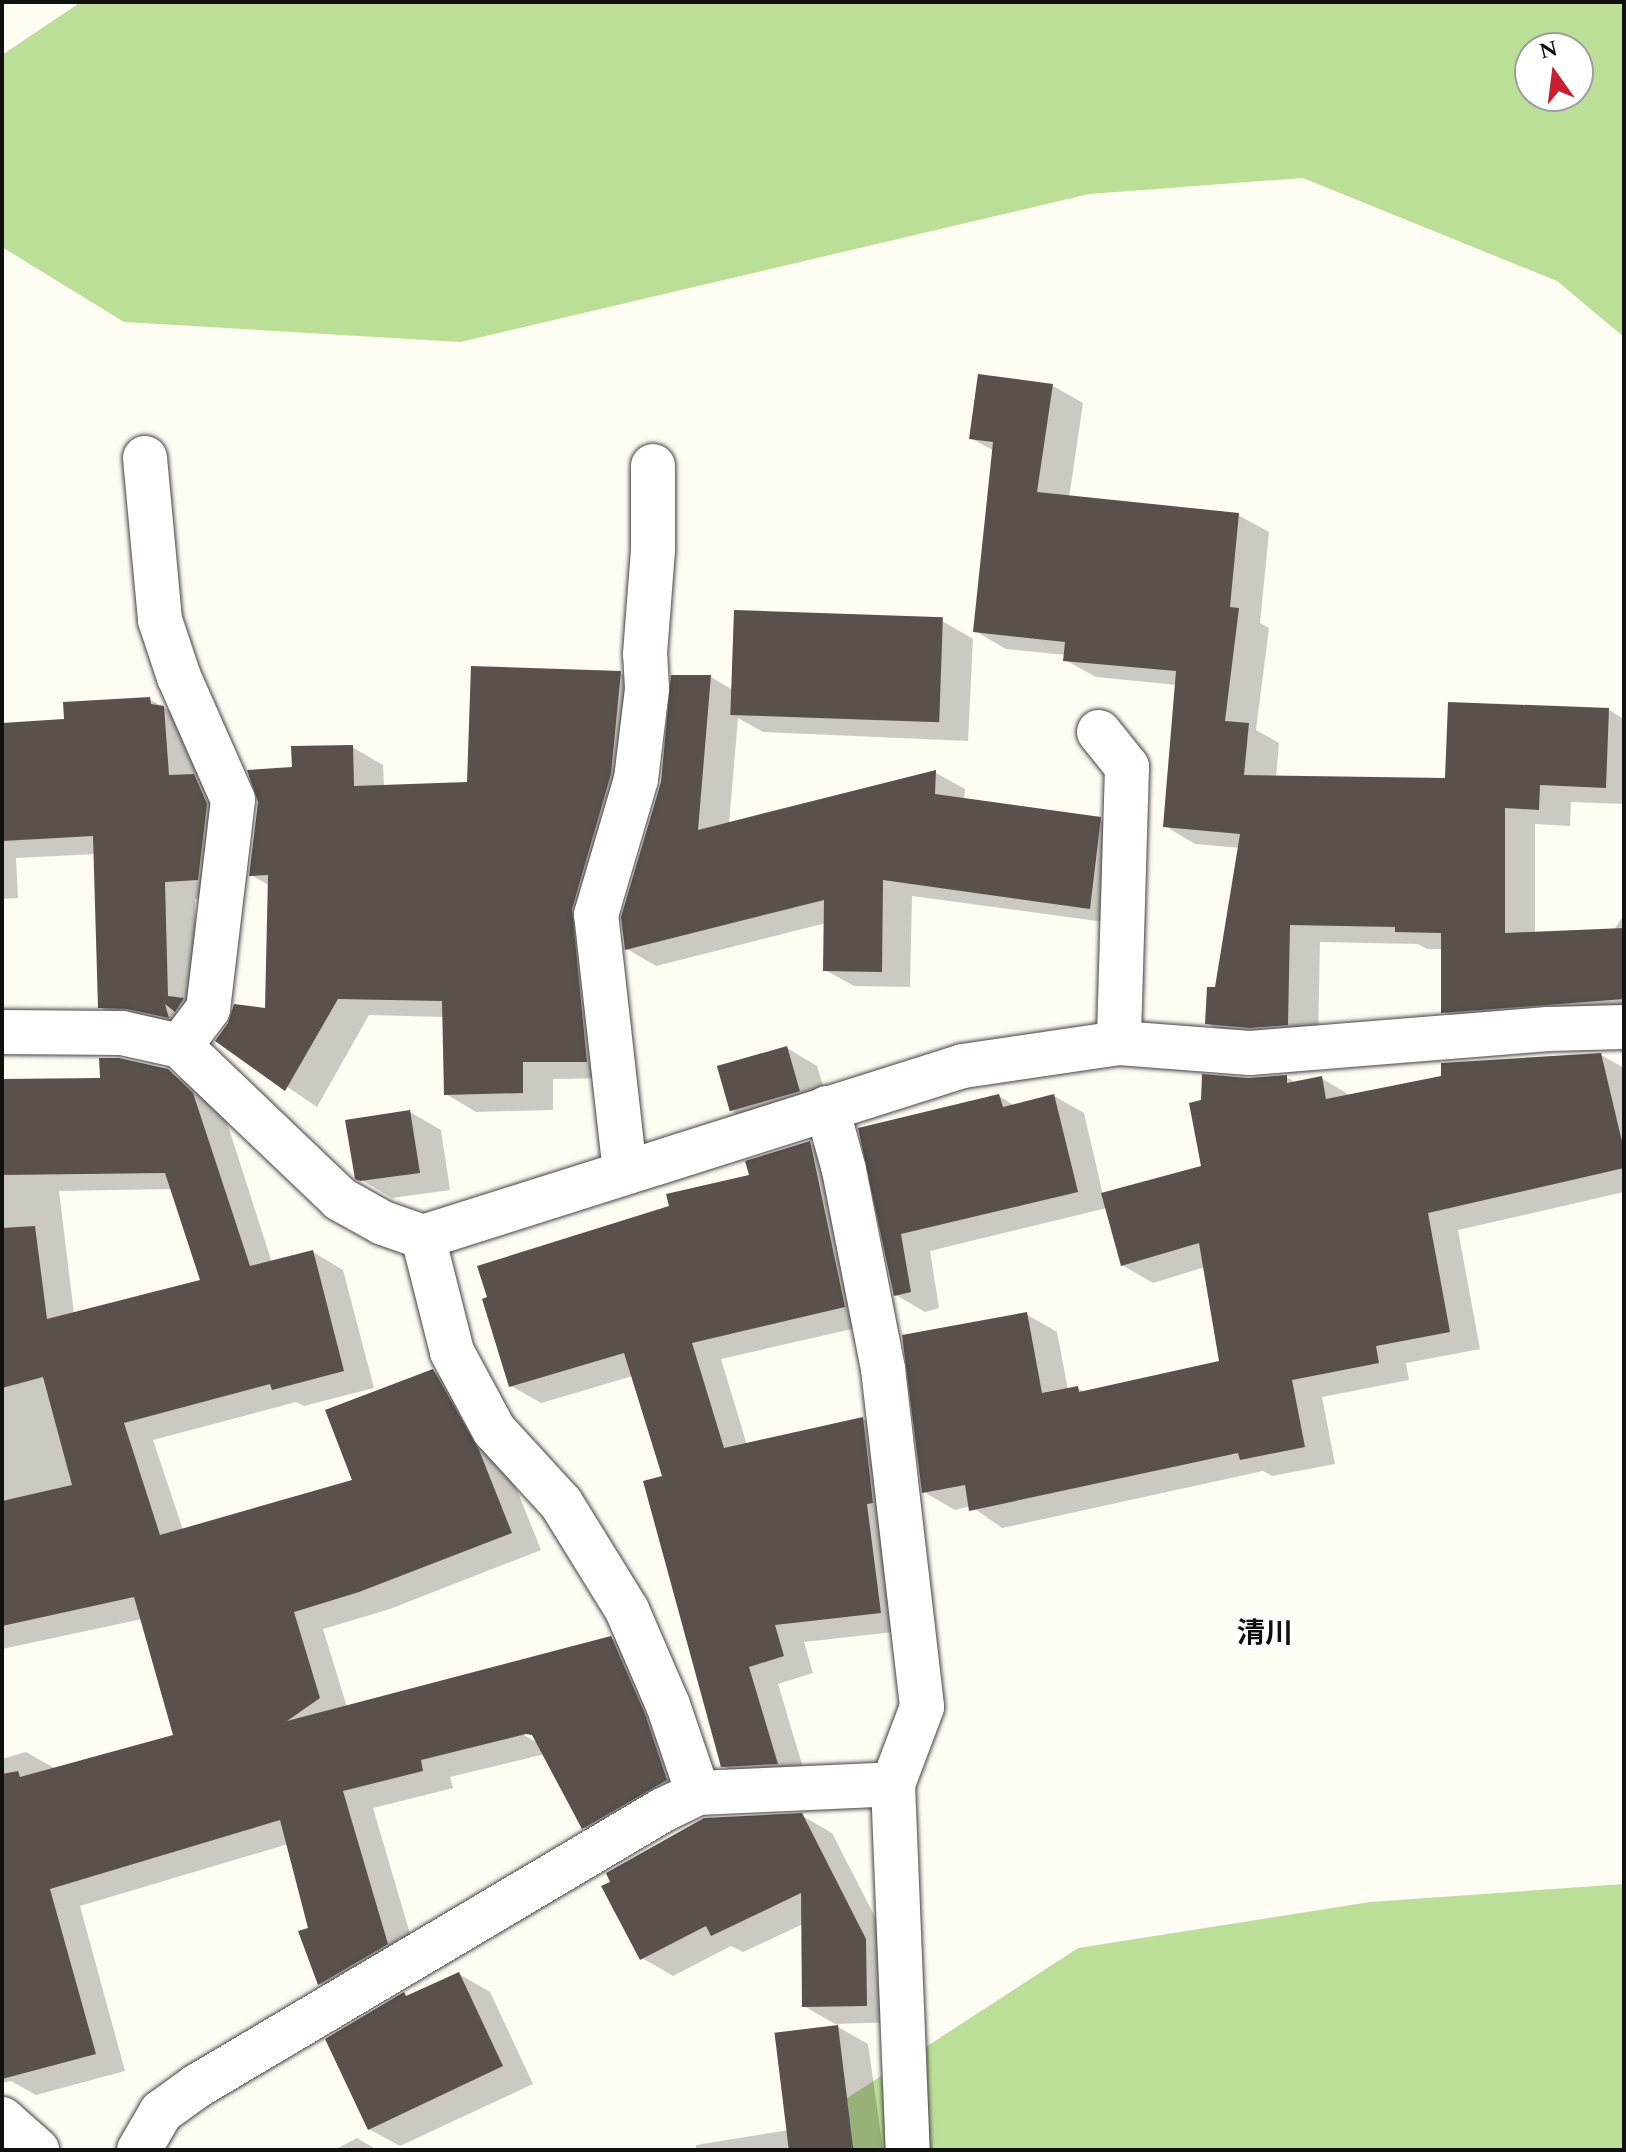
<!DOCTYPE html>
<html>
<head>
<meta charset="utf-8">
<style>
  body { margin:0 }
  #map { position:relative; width:1626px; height:2152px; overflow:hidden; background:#fffcf4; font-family:Spectral,"Noto Sans JP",serif }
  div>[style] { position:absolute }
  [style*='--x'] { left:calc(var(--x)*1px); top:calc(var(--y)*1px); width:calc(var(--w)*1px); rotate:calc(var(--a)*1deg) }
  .forest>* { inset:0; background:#bcdf98 }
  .shadow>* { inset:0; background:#0003 }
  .building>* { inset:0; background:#5a504c; transform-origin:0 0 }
  .roads { filter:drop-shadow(0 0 2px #434343) drop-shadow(0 0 2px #434343) }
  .minor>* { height:44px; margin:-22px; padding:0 22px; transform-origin:22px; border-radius:22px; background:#fff }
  span { translate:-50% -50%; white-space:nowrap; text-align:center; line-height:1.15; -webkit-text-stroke:8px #fff; paint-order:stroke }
  .quarter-label { font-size:28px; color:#101010; font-weight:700 }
  .frame { position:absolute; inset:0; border:4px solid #101010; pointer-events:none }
  .north { position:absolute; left:1514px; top:32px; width:80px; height:80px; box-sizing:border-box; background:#fff; border:2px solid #9f9f9f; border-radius:50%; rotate:346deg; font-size:22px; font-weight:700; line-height:32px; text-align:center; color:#101010 }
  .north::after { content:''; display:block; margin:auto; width:28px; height:36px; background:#ca1f31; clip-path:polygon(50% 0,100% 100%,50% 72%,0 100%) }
</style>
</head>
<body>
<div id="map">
  <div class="forest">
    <i style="clip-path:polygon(evenodd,81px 2px,1624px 2px,1624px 337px,1557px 281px,1303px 178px,1089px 194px,460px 342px,124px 322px,2px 247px,2px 55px,81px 2px,1530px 48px,1578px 48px,1578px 96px,1530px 96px,1530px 48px)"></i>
    <i style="clip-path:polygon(1624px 1884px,1624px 2150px,791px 2150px,798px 2130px,1078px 1948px,1370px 1902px)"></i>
  </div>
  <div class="shadow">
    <i style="clip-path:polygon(980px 376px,1053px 386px,1083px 403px,1069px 498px,1238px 515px,1269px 532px,1260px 623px,1269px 628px,1256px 730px,1279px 743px,1276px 777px,1447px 780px,1609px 710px,1624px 719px,1624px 804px,1571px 802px,1570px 826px,1535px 824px,1535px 934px,1609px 937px,1624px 915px,1624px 1016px,1474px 1029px,1443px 1011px,1443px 949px,1427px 949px,1418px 944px,1320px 942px,1318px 1042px,1237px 1041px,1207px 1023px,1217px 989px,1240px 848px,1195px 844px,1165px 826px,1177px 685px,1096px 677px,1065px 660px,1066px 655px,1006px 649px,975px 631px,994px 451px,971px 438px)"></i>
    <i style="clip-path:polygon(942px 621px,973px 639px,968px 741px,763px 732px,738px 718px,729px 824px,936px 773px,965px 789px,964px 801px,1100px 819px,1129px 836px,1119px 924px,912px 896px,910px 987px,854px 986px,825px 970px,826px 923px,656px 966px,627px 949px,663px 783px,711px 677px,733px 690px)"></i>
    <i style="clip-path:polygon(620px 673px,651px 690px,602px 927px,617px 1078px,553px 1079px,553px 1110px,476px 1112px,446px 1094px,444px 1017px,369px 1015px,317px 1107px,218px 1040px,267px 1010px,270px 886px,251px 875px,294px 769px,352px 747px,383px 765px,384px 787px,469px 784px)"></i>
    <i style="clip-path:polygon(149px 699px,194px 724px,198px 778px,225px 794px,229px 896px,195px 899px,198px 1008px,206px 1027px,131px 1024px,100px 1007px,96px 854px,16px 858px,18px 898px,2px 899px,2px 725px,66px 721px)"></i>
    <i style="clip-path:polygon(787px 1048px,817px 1066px,830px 1109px,763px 1130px,733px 1112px)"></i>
    <i style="clip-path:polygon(1601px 1055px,1624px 1068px,1624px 1192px,1458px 1230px,1480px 1349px,1406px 1363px,1409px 1380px,1322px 1397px,1335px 1464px,1272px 1476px,1263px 1471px,1002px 1528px,971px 1506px,955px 1510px,924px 1492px,1026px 1314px,1057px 1332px,1068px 1390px,1077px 1388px,1085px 1392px,1221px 1362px,1205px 1267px,1153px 1283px,1122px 1265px,1107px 1208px,930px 1251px,939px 1308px,925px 1312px,896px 1295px,861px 1130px,999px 1096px,1015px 1106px,1054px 1096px,1084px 1113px,1103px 1195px,1204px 1168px,1203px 1102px,1248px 1080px,1286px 1077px,1297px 1083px,1321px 1078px,1351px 1096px)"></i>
    <i style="clip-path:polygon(evenodd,167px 1071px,199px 1089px,224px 1113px,272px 1263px,313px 1252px,343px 1270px,374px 1388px,304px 1406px,296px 1402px,153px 1440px,183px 1530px,355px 1481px,432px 1371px,463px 1389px,509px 1470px,541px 1550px,390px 1609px,323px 1629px,347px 1707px,611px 1638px,642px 1656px,697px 1798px,614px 1845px,584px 1827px,545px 1754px,450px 1777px,453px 1788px,373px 1808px,418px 1961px,350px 2001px,320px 1984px,310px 1929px,288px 1844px,80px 1906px,125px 2071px,36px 2095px,11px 2081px,2px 2083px,2px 1759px,26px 1752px,56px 1769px,176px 1737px,142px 1619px,2px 1649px,2px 1081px,102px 1080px,167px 1071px,172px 1189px,202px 1281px,74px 1314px,59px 1191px,172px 1189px,167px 1071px,519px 1727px,536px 1737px,536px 1742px,517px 1731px,519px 1727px)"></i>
    <i style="clip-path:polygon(410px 1112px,441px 1130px,450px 1190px,392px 1198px,355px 1176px)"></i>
    <i style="clip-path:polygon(810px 1143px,840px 1160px,874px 1324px,721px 1359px,747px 1445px,863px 1419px,893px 1437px,911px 1630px,804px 1642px,813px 1673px,778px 1684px,807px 1781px,753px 1783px,723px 1766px,664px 1477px,633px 1376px,541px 1403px,511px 1386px,672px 1208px,751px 1176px)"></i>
    <i style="clip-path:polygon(801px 1815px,832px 1833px,896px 1958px,897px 2022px,835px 2024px,804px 2006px,803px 1924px,743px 1952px,731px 1946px,673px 1976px,642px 1958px)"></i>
    <i style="clip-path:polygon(459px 1974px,490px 1992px,533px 2084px,400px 2146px,369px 2129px,404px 1995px,409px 1997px)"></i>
    <i style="clip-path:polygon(838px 2027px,868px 2044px,883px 2150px,696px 2150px,696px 2145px,789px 2130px)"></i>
    <i style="clip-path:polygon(357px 2138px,377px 2150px,334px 2150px)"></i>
  </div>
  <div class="building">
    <i style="clip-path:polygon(978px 374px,1053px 384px,1037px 492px,1239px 513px,1230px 607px,1239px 608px,1225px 721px,1249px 723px,1244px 775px,1445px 778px,1448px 702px,1609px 708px,1606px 788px,1540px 785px,1539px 810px,1505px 808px,1505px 933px,1624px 928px,1624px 999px,1441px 1013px,1441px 933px,1395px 932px,1395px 927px,1290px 925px,1288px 1025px,1250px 1028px,1205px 1024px,1207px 987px,1215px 987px,1240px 834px,1163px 827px,1176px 671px,1063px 661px,1065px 642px,973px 632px,993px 442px,969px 439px)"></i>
    <i style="left:734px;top:610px;width:209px;height:105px;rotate:2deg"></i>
    <i style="clip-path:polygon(471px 666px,621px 671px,611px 774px,572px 909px,587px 1062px,523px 1062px,523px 1093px,444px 1095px,442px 1001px,338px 999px,285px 1091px,215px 1041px,228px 1023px,234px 1004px,265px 1008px,268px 875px,249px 876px,258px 802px,247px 770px,292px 767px,291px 746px,353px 745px,354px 786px,467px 782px)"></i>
    <i style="clip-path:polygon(671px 675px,711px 675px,698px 830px,936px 770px,935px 794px,1101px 817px,1090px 909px,883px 880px,882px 972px,823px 971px,824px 900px,625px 950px,621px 917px,661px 782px)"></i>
    <i style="clip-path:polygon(150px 697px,151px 704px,164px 706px,169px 775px,194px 774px,207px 804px,198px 880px,165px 882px,168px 996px,184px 998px,175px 1012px,165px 1004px,169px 1018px,127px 1009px,98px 1008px,93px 836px,2px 841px,2px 723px,64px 719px,63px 702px)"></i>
    <i style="left:787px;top:1046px;width:47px;height:73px;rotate:74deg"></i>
    <i style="clip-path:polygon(1601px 1053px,1624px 1150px,1624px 1168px,1428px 1213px,1450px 1332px,1376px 1346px,1379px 1363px,1292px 1380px,1305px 1447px,1240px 1460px,1238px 1453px,969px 1511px,965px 1485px,922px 1493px,902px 1335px,1027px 1312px,1042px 1393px,1078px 1386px,1079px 1392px,1219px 1361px,1199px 1243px,1121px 1266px,1101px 1193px,1201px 1166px,1189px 1103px,1201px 1100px,1202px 1074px,1248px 1078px,1287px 1075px,1287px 1083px,1322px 1076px,1326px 1099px,1441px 1076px,1441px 1063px)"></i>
    <i style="clip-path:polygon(99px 1058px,119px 1058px,168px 1069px,193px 1093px,250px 1266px,313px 1250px,344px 1371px,272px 1390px,270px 1384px,124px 1423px,160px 1535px,352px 1480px,325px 1410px,433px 1369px,479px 1450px,512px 1533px,359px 1592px,294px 1612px,320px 1698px,287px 1721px,611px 1636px,645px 1714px,667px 1780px,582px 1829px,532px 1735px,526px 1734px,421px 1760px,423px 1771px,343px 1791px,388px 1944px,318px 1985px,298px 1931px,308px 1928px,280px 1820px,50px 1889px,96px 2054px,2px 2079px,2px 1774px,18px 1771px,20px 1777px,173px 1735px,134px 1597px,2px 1626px,2px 1501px,72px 1485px,43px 1377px,2px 1388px,2px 1228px,35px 1226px,47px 1319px,200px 1280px,165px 1173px,2px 1175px,2px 1079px,100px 1078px)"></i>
    <i style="clip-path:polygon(999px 1094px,1003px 1107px,1054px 1094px,1078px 1192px,901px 1234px,911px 1292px,894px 1296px,858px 1128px)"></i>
    <i style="clip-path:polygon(410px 1110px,420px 1173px,360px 1181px,355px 1179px,345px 1120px)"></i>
    <i style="clip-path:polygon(810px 1141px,845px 1307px,692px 1343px,724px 1448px,863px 1417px,873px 1503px,867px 1504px,881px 1613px,775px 1625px,784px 1656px,749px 1667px,778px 1764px,721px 1767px,643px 1481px,662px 1476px,624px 1353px,509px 1387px,482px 1299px,487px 1297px,477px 1266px,669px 1206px,666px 1194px,749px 1175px,745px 1161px)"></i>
    <i style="clip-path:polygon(802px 1813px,866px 1939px,867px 2006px,802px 2007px,801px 1893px,711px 1936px,706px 1926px,640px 1960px,601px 1886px,610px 1882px,606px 1873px,704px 1818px)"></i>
    <i style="clip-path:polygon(459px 1972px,503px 2066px,368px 2130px,325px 2039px,404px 1992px,406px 1996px)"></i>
    <i style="left:838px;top:2025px;width:126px;height:64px;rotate:83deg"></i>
  </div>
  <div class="roads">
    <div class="minor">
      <i style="--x:145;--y:458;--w:163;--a:84.7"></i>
      <i style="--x:160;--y:620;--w:60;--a:71.6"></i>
      <i style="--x:179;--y:677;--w:134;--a:66.3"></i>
      <i style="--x:233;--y:800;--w:210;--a:96.8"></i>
      <i style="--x:208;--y:1009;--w:46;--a:127.1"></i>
      <i style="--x:1099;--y:732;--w:45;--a:51.3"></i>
      <i style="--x:1127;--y:767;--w:276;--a:91.7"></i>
      <i style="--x:2;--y:1032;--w:120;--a:0.5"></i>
      <i style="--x:122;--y:1033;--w:59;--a:12.6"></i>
      <i style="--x:180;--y:1046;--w:221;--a:43.7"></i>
      <i style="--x:340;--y:1199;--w:49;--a:29.2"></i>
      <i style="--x:383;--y:1223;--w:42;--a:19.3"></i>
      <i style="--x:423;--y:1237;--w:566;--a:-17.57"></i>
      <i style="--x:963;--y:1066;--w:158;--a:-8.4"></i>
      <i style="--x:1119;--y:1043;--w:131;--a:4.4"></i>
      <i style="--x:1250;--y:1053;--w:299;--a:-4.6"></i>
      <i style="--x:1548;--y:1029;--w:76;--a:-1.5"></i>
      <i style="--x:827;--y:1108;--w:64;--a:74.7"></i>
      <i style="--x:844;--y:1170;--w:203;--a:78.9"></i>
      <i style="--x:883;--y:1369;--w:340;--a:83.4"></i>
      <i style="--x:922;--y:1707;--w:82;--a:110.6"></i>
      <i style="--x:893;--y:1784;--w:366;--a:87.7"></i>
      <i style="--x:625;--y:1172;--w:259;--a:-96.4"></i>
      <i style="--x:596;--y:915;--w:142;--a:-73.6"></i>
      <i style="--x:636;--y:779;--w:91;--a:-83"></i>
      <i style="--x:647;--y:689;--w:35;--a:-93"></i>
      <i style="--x:645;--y:654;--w:105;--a:-85.6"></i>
      <i style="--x:653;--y:549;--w:83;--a:-90"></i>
      <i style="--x:423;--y:1237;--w:119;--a:75.8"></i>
      <i style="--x:452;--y:1352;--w:89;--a:61.7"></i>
      <i style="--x:494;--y:1430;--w:99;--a:47.5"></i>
      <i style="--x:561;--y:1503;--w:126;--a:58.3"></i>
      <i style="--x:627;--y:1610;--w:103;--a:66.7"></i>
      <i style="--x:668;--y:1705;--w:93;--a:71.2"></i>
      <i style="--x:2;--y:2119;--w:47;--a:41.5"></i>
      <i style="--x:139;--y:2150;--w:44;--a:-59.9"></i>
      <i style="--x:161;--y:2112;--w:44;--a:-35.8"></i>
      <i style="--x:197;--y:2086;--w:542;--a:-30.64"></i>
      <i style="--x:663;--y:1810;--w:39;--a:-26"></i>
      <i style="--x:698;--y:1793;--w:195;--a:-2.6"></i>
    </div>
  </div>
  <div class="quarter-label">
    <span style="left:1265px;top:1634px">清川</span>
  </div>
  <div class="frame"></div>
  <div class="north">N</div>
</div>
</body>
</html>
